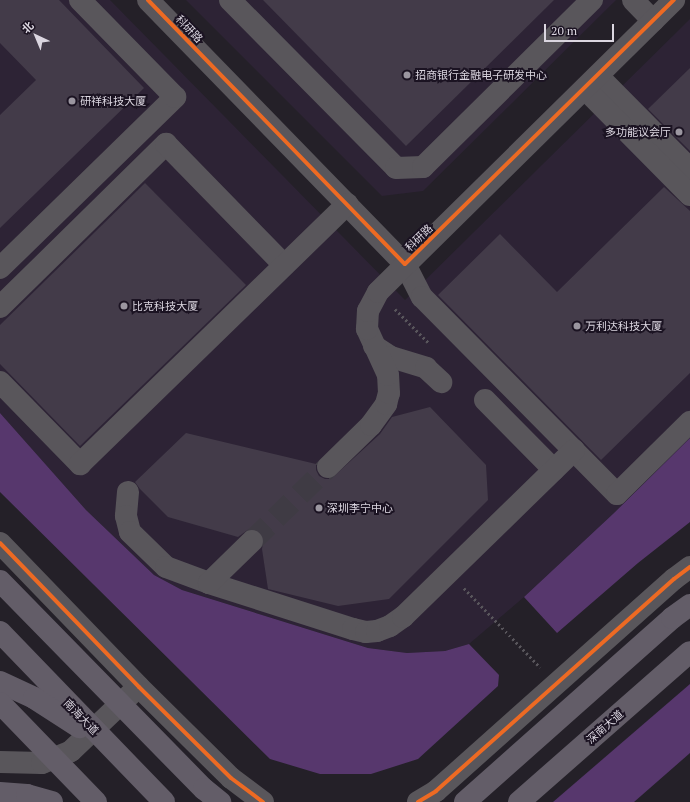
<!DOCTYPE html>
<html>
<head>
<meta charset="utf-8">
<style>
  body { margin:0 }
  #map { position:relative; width:690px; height:802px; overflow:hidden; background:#242028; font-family:"PT Serif","Noto Sans SC",serif }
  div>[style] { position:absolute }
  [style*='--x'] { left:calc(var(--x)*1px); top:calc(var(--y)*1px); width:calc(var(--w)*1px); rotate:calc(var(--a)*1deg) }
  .built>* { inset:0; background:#2d2335 }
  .forest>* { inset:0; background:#57376d }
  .building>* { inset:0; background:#433b49 }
  .minor-tunnel>* { height:22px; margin-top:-11px; transform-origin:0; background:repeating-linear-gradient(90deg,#3f3b44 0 22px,transparent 0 33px) }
  .path>* { height:2.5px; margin-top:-1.25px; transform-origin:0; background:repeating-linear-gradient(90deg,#59565c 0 2px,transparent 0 5px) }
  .minor>* { height:22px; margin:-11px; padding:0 11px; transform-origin:11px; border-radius:11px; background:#59565b }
  .major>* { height:22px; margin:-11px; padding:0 11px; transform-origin:11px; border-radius:11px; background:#635d68 }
  .cycleway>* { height:4px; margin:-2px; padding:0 2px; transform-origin:2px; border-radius:2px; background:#ed6a23 }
  .dots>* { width:11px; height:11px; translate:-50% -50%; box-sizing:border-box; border:2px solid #1b1322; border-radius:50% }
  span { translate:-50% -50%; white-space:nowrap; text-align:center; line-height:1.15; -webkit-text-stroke:4px #1b1322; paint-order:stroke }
  .street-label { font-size:11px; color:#dbd6e0 }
  .poi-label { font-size:11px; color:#dbd6e0 }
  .left { translate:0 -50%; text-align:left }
  .right { translate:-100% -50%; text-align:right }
  .north { position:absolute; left:16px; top:16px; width:40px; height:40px; -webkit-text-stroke:3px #1b1322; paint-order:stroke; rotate:316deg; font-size:11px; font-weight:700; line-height:16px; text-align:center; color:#dbd6e0 }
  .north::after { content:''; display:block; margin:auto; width:14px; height:18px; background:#dbd6e0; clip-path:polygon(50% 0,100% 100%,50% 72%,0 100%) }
  .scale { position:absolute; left:544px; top:24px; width:70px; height:18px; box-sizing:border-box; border:2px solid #dbd6e0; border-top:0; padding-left:5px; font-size:12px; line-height:14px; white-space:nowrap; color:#dbd6e0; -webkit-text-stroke:3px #1b1322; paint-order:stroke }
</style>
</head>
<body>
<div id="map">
  <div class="built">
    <i style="clip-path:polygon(0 0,110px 0,405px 300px,690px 19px,690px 438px,614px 513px,524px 597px,469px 644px,445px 651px,407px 653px,368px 648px,182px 590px,154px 575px,86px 510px,0 413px)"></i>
    <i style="clip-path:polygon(186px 0,616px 0,423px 191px,382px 196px)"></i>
  </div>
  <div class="forest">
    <i style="clip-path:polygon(0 413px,86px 510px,154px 575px,182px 590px,368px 648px,407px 653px,445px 651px,469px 644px,499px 675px,498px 686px,418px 759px,371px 774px,320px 774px,270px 759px,0 492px)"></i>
    <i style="clip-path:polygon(690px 438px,690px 522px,638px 563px,557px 633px,524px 597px,614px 513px)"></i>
    <i style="clip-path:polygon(690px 684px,690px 753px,634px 802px,553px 802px)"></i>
  </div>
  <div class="building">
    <i style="clip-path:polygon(0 0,59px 0,144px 88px,0 228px,0 115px,36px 80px,0 43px)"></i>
    <i style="clip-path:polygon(263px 0,554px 0,406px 146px)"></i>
    <i style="clip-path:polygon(690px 68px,690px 151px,648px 109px)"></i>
    <i style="clip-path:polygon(145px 183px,246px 285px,80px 446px,0 364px,0 325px)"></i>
    <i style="clip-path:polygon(664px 187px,690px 211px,690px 373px,601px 460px,438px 295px,500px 234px,557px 292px)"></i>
    <i style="clip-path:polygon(430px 407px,486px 465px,488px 500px,389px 599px,338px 606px,268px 589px,262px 549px,264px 538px,261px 532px,256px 529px,249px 529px,238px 537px,168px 517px,140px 489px,135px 482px,186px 433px,316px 464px,316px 470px,319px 476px,325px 479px,331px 479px,380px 434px,392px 417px)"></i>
  </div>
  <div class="minor-tunnel">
    <i style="--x:252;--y:541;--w:106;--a:-44.2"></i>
  </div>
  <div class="path">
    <i style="--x:395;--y:309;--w:49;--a:45"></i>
    <i style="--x:464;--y:588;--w:110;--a:46.1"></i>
  </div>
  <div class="minor">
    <i style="--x:148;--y:0;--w:368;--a:45.8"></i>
    <i style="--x:405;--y:264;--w:37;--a:63"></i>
    <i style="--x:422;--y:297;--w:277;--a:45.3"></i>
    <i style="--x:617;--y:494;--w:103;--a:-44.6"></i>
    <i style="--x:230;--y:0;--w:236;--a:45.3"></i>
    <i style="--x:396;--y:168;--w:27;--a:-2"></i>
    <i style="--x:423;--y:167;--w:238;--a:-44.7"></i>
    <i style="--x:633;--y:0;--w:29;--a:46"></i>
    <i style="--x:598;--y:76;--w:131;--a:45.3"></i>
    <i style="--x:585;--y:89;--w:149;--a:45.3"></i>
    <i style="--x:0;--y:268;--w:245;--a:-44.3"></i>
    <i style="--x:175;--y:97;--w:136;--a:-134.4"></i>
    <i style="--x:0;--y:307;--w:233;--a:-44.5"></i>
    <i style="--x:166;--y:144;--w:169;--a:45.7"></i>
    <i style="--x:374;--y:346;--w:20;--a:33"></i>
    <i style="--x:391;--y:357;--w:37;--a:17"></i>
    <i style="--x:426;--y:368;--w:21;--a:43"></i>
    <i style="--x:0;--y:382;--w:115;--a:45.7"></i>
    <i style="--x:80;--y:464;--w:373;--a:-44.2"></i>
    <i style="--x:485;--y:400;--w:98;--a:45.4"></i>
    <i style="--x:328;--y:467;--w:60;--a:-44.3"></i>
    <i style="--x:371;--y:425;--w:26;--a:-54"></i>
    <i style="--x:386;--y:404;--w:11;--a:-75"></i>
    <i style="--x:389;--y:393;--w:18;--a:-93"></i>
    <i style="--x:388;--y:375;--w:51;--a:-114.5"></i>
    <i style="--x:367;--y:329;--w:18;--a:-87"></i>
    <i style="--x:368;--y:311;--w:21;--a:-62"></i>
    <i style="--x:378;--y:292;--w:416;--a:-44.6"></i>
    <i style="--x:128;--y:492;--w:24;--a:95"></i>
    <i style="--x:126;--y:516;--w:16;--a:76"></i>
    <i style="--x:130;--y:532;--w:50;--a:44.2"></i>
    <i style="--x:166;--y:567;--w:46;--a:20.4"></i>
    <i style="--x:209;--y:583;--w:151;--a:17.7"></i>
    <i style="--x:353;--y:629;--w:13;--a:13"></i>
    <i style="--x:366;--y:632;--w:11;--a:-5"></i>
    <i style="--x:377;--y:631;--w:14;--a:-21"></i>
    <i style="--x:390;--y:626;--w:16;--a:-35"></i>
    <i style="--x:403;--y:617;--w:239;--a:-44.3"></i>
    <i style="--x:0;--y:543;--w:200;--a:46"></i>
    <i style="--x:139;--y:687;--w:129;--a:44.7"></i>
    <i style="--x:231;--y:778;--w:40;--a:37"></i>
    <i style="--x:209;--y:583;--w:60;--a:-44.3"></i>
    <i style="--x:0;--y:762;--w:42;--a:1.4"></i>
    <i style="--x:42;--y:763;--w:31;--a:-22"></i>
    <i style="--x:71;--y:751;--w:87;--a:-43.6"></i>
    <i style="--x:418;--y:802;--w:21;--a:-31"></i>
    <i style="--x:436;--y:791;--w:319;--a:-41.7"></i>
    <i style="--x:674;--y:579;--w:20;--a:-37"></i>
  </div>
  <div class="major">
    <i style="--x:0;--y:581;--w:291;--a:45.6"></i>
    <i style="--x:204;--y:789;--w:21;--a:39"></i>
    <i style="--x:0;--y:632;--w:236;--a:46"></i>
    <i style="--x:0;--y:682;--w:38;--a:25"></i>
    <i style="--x:34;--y:698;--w:54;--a:32.8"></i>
    <i style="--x:0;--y:703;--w:138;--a:45.9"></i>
    <i style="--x:0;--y:793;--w:27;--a:4"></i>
    <i style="--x:27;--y:795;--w:26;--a:16"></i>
    <i style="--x:465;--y:802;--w:277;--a:-41.6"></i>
    <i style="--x:672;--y:618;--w:22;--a:-36"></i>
    <i style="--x:519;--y:802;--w:227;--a:-41.3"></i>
  </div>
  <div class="cycleway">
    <i style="--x:148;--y:0;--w:368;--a:45.8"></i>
    <i style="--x:405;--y:264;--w:377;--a:-44.5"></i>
    <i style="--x:0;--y:543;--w:200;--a:46"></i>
    <i style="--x:139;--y:687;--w:129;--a:44.7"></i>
    <i style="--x:231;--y:778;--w:40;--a:37"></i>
    <i style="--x:418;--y:802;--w:21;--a:-31"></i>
    <i style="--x:436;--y:791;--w:319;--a:-41.7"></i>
    <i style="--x:674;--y:579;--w:20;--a:-37"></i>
  </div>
  <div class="dots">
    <i style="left:407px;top:75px;background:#9b96a0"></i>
    <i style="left:72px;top:101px;background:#9b96a0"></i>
    <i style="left:679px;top:132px;background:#9b96a0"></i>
    <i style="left:124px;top:306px;background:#9b96a0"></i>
    <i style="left:577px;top:326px;background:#9b96a0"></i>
    <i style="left:319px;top:508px;background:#9b96a0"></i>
  </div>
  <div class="street-label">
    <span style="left:189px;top:29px;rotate:46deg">科研路</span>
    <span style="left:419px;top:238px;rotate:-44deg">科研路</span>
    <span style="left:81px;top:717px;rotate:46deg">南海大道</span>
    <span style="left:605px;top:727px;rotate:-41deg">深南大道</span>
  </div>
  <div class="poi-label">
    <span class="left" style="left:415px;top:75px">招商银行金融电子研发中心</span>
    <span class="left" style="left:80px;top:101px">研祥科技大厦</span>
    <span class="right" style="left:671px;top:132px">多功能议会厅</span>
    <span class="left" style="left:132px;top:306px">比克科技大厦</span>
    <span class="left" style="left:585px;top:326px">万利达科技大厦</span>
    <span class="left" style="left:327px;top:508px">深圳李宁中心</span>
  </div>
  <div class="north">北</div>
  <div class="scale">20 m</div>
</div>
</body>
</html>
